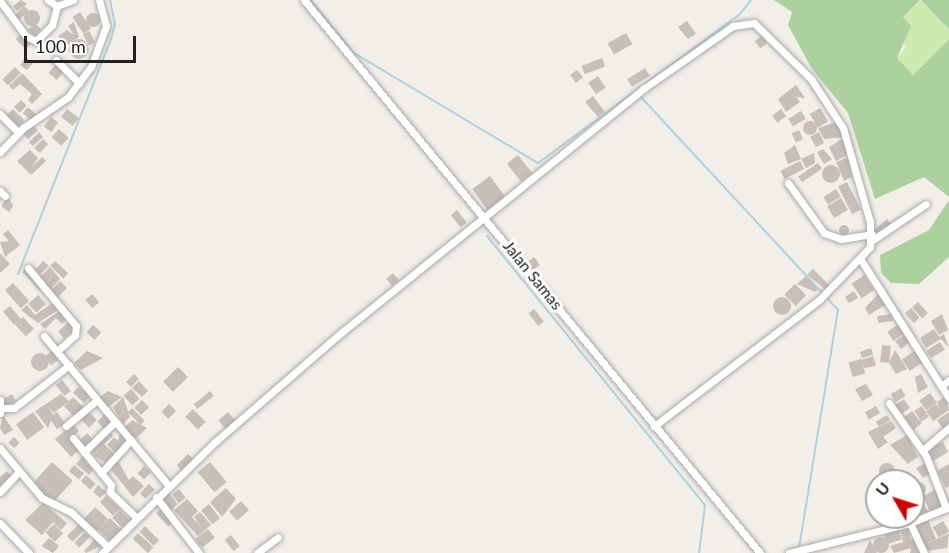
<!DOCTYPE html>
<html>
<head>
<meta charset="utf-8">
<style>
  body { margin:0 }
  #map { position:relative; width:949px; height:553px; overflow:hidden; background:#f2efe9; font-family:Lato,sans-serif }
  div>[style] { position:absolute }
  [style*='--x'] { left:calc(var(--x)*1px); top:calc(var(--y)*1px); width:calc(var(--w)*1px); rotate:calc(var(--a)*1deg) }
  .grass>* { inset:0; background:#cdebb0 }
  .forest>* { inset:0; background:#add19e }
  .stream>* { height:2px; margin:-1px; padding:0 1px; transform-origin:1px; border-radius:1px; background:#aad3df }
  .building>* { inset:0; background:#c7bfb8; transform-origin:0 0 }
  .round { border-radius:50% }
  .roads { filter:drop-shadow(0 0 2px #a9a9a9) drop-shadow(0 0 2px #a9a9a9) }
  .minor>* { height:7px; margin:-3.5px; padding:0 3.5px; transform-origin:3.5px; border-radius:3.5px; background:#fff }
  span { translate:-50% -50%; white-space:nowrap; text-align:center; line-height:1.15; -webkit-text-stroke:6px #fff; paint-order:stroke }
  .street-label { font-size:16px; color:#222 }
  .north { position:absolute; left:865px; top:469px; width:60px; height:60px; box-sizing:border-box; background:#fff; border:2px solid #a7a7a7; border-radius:50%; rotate:309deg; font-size:16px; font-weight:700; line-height:24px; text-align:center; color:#222 }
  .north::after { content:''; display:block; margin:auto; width:21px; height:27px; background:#d40000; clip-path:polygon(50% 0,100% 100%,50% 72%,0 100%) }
  .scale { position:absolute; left:24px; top:36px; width:112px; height:27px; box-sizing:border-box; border:3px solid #222; border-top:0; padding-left:8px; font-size:18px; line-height:21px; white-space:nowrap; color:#222; -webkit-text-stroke:4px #fff; paint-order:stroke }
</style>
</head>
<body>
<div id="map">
  <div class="grass">
    <i style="clip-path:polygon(921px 0,949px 29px,949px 39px,912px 75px,897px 58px,905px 49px,902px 18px)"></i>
  </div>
  <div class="forest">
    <i style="clip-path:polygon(774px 0,920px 0,903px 17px,911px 26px,897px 58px,913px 75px,949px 39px,949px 197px,924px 177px,875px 199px,848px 113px,812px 69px,788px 25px,792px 12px)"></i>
    <i style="clip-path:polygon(921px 0,949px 0,949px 29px,940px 20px)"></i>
    <i style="clip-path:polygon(949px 200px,949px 257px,919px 284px,891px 283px,881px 273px,880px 255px,929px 230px)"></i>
  </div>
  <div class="stream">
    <i style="--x:311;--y:0;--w:68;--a:50.9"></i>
    <i style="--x:354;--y:53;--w:214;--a:30.9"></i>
    <i style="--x:538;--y:163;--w:251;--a:-36.4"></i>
    <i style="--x:740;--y:14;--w:18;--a:-52"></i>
    <i style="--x:639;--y:95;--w:293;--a:47.2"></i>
    <i style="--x:838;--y:310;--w:242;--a:99.3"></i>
    <i style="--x:487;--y:236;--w:346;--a:51"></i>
    <i style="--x:705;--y:505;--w:48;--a:97.1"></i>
    <i style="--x:18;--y:274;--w:253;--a:-68.4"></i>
    <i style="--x:111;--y:39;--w:16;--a:-75"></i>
    <i style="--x:115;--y:24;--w:25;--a:-102"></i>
  </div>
  <div class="building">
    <i style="clip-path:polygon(21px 0,27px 4px,17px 11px,13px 6px)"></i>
    <i style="clip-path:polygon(24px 6px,29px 11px,19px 20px,15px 15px)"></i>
    <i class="round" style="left:24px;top:10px;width:16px;height:16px"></i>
    <i style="left:80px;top:12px;width:20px;height:9px;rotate:57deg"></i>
    <i class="round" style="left:86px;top:13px;width:14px;height:14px"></i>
    <i style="clip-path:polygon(687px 21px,696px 34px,688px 39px,678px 27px)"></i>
    <i style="clip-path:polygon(74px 22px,79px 37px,65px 47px,58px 36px,67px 30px,74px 35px,68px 26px)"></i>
    <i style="clip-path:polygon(35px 23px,41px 29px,35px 36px,28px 30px)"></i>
    <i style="left:89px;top:31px;width:13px;height:7px;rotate:61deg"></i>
    <i style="left:22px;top:33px;width:14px;height:9px;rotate:45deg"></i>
    <i style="left:626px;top:33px;width:13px;height:21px;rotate:61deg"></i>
    <i style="left:762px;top:36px;width:9px;height:9px;rotate:54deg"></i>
    <i class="round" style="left:69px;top:39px;width:20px;height:20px"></i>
    <i style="clip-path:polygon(26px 57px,33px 63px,27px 70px,20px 65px)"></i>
    <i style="left:602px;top:58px;width:9px;height:22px;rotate:69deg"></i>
    <i style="left:57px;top:63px;width:11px;height:13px;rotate:41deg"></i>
    <i style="left:15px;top:67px;width:8px;height:18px;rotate:45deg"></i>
    <i style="left:645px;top:68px;width:9px;height:21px;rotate:58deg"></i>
    <i style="clip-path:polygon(577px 70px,583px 77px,576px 83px,570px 75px)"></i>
    <i style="clip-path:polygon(22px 73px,42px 94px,32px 104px,28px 100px,32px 94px,20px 84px,13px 90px,9px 86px)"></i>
    <i style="left:598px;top:76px;width:14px;height:12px;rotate:56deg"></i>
    <i style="clip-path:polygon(796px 85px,805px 98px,796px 97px,800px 102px,786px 112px,778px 99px)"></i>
    <i style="clip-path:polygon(593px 96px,605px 112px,598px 117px,585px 102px)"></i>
    <i style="left:21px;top:100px;width:8px;height:10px;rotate:45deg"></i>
    <i style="left:28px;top:107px;width:11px;height:8px;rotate:41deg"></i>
    <i style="left:820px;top:108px;width:16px;height:12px;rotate:60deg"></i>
    <i style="left:13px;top:109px;width:16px;height:10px;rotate:45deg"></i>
    <i style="left:67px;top:109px;width:15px;height:10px;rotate:37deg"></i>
    <i style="left:781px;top:109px;width:9px;height:11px;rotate:54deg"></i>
    <i style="left:801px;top:111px;width:9px;height:15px;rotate:58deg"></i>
    <i style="left:51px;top:117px;width:9px;height:12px;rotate:36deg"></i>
    <i class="round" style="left:803px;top:121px;width:14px;height:14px"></i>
    <i style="clip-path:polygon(836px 122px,845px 137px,824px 139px,818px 128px)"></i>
    <i style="left:32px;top:124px;width:9px;height:13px;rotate:49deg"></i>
    <i style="left:59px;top:129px;width:13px;height:11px;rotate:42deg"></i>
    <i style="left:799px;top:130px;width:10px;height:8px;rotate:66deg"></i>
    <i style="clip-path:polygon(39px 132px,43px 137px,33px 146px,29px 142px)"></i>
    <i style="clip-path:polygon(819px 132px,824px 143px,816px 147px,810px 137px)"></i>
    <i style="clip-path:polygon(844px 138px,849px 154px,836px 161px,829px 147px)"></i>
    <i style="clip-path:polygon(43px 139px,48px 144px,40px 153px,34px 148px)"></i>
    <i style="clip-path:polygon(795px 145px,801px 159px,788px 164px,784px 153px)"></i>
    <i style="clip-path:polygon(823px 149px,832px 159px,824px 164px,817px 152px)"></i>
    <i style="clip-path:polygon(30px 150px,38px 158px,32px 167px,42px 157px,46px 161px,31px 175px,17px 161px)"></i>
    <i style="clip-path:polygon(814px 153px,815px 163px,806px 168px,801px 159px)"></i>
    <i style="left:518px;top:155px;width:23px;height:14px;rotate:52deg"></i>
    <i style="clip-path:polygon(848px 157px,852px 177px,844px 181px,836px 162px)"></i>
    <i style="left:800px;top:161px;width:9px;height:22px;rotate:63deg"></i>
    <i style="left:818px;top:163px;width:7px;height:24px;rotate:56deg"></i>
    <i class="round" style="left:822px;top:165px;width:18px;height:18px"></i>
    <i style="left:490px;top:176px;width:26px;height:22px;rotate:54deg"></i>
    <i style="left:847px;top:182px;width:31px;height:10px;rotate:63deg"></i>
    <i style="left:836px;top:189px;width:9px;height:15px;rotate:58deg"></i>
    <i style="clip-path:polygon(8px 197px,13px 206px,9px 212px,1px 206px)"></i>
    <i style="left:841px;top:198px;width:14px;height:16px;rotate:60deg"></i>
    <i style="left:457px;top:210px;width:16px;height:8px;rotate:52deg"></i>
    <i style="left:887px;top:219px;width:6px;height:20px;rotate:51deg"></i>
    <i class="round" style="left:839px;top:225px;width:10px;height:10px"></i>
    <i style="clip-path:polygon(8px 230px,20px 245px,5px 257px,0 242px,9px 241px,3px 234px)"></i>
    <i style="clip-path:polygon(0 253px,10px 264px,0 273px)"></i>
    <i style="clip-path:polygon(534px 257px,540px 265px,533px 270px,527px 263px)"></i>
    <i style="clip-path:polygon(43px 261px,49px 266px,40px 275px,35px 270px)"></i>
    <i style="left:55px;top:261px;width:18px;height:7px;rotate:43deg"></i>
    <i style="clip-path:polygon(50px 267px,60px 279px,50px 290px,45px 285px,53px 276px,46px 283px,40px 277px)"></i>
    <i style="left:27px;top:268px;width:25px;height:6px;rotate:48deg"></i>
    <i style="clip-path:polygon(813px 269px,829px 285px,825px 289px,807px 275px)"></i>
    <i style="left:393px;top:273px;width:9px;height:9px;rotate:49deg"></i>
    <i style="left:864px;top:275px;width:18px;height:15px;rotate:56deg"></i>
    <i style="clip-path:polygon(806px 276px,818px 289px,815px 292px,797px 284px)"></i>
    <i style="left:60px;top:281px;width:10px;height:13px;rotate:45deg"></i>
    <i style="left:13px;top:283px;width:24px;height:11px;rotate:48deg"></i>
    <i style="left:795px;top:284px;width:16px;height:15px;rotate:45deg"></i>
    <i style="clip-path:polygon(854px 291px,858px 298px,849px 303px,845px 297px)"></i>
    <i style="left:92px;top:294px;width:11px;height:9px;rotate:49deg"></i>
    <i style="clip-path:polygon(878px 294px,885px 305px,869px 315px,865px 308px)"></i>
    <i style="left:38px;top:295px;width:12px;height:13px;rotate:48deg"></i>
    <i class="round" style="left:773px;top:297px;width:18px;height:18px"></i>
    <i style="clip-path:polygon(54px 302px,60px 309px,38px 323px,21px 310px,27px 305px,35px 315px)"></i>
    <i style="left:918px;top:302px;width:15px;height:8px;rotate:48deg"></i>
    <i style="left:10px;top:306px;width:17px;height:9px;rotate:50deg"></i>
    <i style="left:911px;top:308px;width:13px;height:8px;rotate:48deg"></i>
    <i style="left:534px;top:309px;width:16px;height:7px;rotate:52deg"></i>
    <i style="clip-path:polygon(61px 310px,68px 318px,62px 324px,56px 318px,45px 329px,40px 324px)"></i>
    <i style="left:892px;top:314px;width:7px;height:15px;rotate:82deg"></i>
    <i style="clip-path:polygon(942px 314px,948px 330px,939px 335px,931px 321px)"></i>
    <i style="left:23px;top:317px;width:16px;height:11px;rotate:47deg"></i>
    <i style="left:70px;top:321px;width:9px;height:16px;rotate:49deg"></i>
    <i style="left:899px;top:324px;width:11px;height:14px;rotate:56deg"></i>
    <i style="left:93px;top:325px;width:11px;height:10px;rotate:41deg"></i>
    <i style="clip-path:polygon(934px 329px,939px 337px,944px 334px,949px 348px,941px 339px,926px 348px,920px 338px)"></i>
    <i style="clip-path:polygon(906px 334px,911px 341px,901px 349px,895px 341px)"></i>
    <i style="left:940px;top:342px;width:9px;height:16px;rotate:58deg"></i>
    <i style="left:882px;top:345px;width:9px;height:17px;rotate:6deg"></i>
    <i style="clip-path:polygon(871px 348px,873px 355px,862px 358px,860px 352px)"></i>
    <i style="left:53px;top:350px;width:11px;height:11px;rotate:52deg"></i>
    <i style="clip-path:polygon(895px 350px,907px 369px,896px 374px,889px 363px)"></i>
    <i style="left:916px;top:350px;width:14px;height:17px;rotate:56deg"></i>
    <i style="clip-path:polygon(87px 351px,103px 358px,81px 370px,74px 363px)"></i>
    <i class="round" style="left:31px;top:353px;width:18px;height:18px"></i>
    <i style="clip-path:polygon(873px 356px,876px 366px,864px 368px,861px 360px)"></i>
    <i style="left:861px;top:359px;width:15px;height:13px;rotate:74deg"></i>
    <i style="left:178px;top:367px;width:14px;height:21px;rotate:45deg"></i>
    <i style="left:134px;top:374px;width:7px;height:11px;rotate:45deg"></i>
    <i style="clip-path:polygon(921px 374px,928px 387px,918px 393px,915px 377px)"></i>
    <i style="left:62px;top:380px;width:14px;height:8px;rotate:51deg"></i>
    <i style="clip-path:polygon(139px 381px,148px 391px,142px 397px,132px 388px)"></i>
    <i style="clip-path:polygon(866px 384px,873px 395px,862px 401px,855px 389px)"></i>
    <i style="clip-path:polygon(78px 387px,91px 395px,84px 403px,73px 393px)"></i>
    <i style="left:901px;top:388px;width:9px;height:12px;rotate:58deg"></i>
    <i style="left:131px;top:389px;width:13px;height:10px;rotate:48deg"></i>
    <i style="clip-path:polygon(108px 391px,122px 397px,107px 408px,100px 397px)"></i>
    <i style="left:210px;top:391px;width:6px;height:21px;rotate:51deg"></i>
    <i style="left:930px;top:393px;width:12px;height:13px;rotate:55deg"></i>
    <i style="left:12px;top:394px;width:8px;height:13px;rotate:60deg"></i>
    <i style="clip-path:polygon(61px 394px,69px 401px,54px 413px,49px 408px,53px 414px,48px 428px,35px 411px)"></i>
    <i style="clip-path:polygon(946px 396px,949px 410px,933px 421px,926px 411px,936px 404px,940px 410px,937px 402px)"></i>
    <i style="left:73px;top:397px;width:16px;height:13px;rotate:45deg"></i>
    <i style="clip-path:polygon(123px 397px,130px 417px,123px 424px,113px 407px)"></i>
    <i style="left:904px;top:399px;width:11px;height:12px;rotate:56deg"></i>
    <i style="left:142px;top:400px;width:10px;height:11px;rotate:45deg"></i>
    <i style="left:169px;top:404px;width:10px;height:11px;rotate:45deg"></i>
    <i style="left:876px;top:406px;width:8px;height:13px;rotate:60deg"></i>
    <i style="left:922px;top:406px;width:13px;height:9px;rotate:58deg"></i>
    <i style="left:132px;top:408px;width:18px;height:6px;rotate:45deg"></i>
    <i style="left:193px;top:409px;width:18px;height:11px;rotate:45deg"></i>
    <i style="left:87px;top:410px;width:14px;height:11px;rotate:45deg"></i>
    <i style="left:912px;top:411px;width:16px;height:10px;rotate:52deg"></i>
    <i style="left:33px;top:412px;width:19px;height:21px;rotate:54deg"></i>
    <i style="left:57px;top:412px;width:14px;height:10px;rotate:54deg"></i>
    <i style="left:228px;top:412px;width:11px;height:13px;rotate:49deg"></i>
    <i style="clip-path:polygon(949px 412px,949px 426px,944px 430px,937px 420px)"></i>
    <i style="left:105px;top:414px;width:11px;height:11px;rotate:45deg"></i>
    <i style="clip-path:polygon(3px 415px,13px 430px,4px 435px,0 428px)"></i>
    <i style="left:887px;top:415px;width:6px;height:13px;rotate:59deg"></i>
    <i style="clip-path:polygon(132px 420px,147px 428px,135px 439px,124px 428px)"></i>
    <i style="clip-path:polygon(891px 421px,896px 428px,883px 437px,888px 442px,878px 449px,868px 432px)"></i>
    <i style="clip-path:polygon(73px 424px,79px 431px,71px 438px,80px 449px,71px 457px,55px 439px)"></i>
    <i style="clip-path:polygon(109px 429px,113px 436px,104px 444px,115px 454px,106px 463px,94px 456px,102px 446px,95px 454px,90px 448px)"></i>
    <i style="clip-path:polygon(120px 431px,128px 438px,115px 453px,107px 445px,114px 437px,118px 441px)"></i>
    <i style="left:87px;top:433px;width:10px;height:13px;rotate:45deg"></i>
    <i style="clip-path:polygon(907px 435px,918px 457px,908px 464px,890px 445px)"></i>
    <i style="left:14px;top:437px;width:8px;height:8px;rotate:45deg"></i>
    <i style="clip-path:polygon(943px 442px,948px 452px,933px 461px,926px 449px)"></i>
    <i style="left:188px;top:454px;width:7px;height:16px;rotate:45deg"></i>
    <i style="clip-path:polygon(82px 457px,93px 470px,89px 475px,76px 464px)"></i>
    <i style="clip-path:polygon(117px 459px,129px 480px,133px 476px,144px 486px,133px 497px,109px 467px)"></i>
    <i style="left:52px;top:462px;width:28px;height:30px;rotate:42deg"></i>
    <i style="left:210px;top:462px;width:26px;height:16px;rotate:50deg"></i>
    <i style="clip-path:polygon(927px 462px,932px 473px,923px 478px,916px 468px)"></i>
    <i class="round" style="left:879px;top:463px;width:16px;height:16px"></i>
    <i style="clip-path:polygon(949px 464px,949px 486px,946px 488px,937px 471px)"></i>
    <i style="left:74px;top:465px;width:13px;height:8px;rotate:39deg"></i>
    <i style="left:144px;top:466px;width:9px;height:10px;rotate:41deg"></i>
    <i style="clip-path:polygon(7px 471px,11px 476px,0 486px,0 477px)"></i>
    <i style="left:86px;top:475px;width:13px;height:8px;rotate:42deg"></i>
    <i class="round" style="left:912px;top:482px;width:14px;height:14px"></i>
    <i style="left:149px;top:484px;width:8px;height:13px;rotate:45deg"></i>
    <i style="clip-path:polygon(98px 485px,106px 492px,100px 498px,93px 492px)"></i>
    <i style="clip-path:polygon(226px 488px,236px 499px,222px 517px,210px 502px)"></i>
    <i style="left:179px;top:489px;width:11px;height:9px;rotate:52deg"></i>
    <i style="left:937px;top:489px;width:17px;height:16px;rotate:65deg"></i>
    <i style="clip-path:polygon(168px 492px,178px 504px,171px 510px,162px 498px)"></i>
    <i style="clip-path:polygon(106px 496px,120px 509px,113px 516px,100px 502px)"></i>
    <i style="left:921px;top:497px;width:17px;height:9px;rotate:65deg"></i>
    <i style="clip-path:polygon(187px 499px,198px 511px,192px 517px,201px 527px,194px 517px,200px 512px,211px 525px,198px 536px,174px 510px)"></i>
    <i style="left:241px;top:501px;width:12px;height:16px;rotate:48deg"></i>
    <i style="clip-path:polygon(43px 503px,67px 523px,61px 530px,53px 522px,42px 535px,25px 520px)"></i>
    <i style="left:209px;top:504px;width:18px;height:10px;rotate:52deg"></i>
    <i style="left:95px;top:507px;width:18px;height:16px;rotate:43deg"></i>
    <i style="left:162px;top:508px;width:18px;height:8px;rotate:47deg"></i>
    <i style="left:120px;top:510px;width:14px;height:11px;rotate:45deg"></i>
    <i style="clip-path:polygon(898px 517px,900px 525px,886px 529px,883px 520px)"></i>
    <i style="left:110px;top:518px;width:17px;height:16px;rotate:45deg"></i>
    <i style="left:928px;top:520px;width:21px;height:14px;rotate:67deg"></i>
    <i style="left:943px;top:521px;width:12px;height:12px;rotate:59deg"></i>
    <i style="left:54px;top:524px;width:13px;height:12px;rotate:45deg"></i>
    <i style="left:79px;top:524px;width:8px;height:17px;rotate:45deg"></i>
    <i style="left:145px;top:526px;width:20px;height:8px;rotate:45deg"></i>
    <i style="left:208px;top:529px;width:11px;height:16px;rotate:52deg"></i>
    <i style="clip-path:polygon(908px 529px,911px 541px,903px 542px,900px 530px)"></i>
    <i style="left:899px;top:530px;width:10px;height:16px;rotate:73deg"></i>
    <i style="left:85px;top:532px;width:7px;height:15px;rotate:45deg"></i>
    <i style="left:138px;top:533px;width:21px;height:8px;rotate:43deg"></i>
    <i style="clip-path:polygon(949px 533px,947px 548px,926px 551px,924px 545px)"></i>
    <i style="left:231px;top:535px;width:14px;height:8px;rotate:51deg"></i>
    <i class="round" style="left:873px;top:537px;width:16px;height:16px"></i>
    <i style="clip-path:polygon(49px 538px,59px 546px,53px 553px,42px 546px)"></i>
    <i style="clip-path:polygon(96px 538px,103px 545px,86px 553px,84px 551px)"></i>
    <i style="clip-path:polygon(913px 539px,923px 553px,910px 553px,911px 548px,894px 553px,890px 546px)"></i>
    <i style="clip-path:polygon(870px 540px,877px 553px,864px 553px)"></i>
  </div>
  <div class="roads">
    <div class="minor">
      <i style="--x:48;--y:0;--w:11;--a:34"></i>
      <i style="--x:57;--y:6;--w:17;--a:-21"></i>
      <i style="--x:304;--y:0;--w:717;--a:50.49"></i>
      <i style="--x:0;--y:1;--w:44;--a:53.4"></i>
      <i style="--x:26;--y:36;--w:11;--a:27"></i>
      <i style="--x:36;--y:41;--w:23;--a:-45"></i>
      <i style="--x:52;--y:25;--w:20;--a:-75"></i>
      <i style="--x:56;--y:60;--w:33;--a:45"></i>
      <i style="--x:0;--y:114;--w:25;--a:45"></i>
      <i style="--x:0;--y:152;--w:33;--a:-46"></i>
      <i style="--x:23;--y:128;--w:55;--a:-34.6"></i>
      <i style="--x:68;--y:97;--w:38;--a:-53"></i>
      <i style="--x:91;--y:67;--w:44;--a:-69.9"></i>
      <i style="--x:106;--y:26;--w:27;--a:-105"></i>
      <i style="--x:788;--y:183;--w:62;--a:54.2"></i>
      <i style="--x:824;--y:233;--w:18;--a:19"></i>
      <i style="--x:841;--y:239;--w:31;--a:-9"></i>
      <i style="--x:0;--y:191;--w:7;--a:45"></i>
      <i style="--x:871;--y:241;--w:66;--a:-33.9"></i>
      <i style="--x:861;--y:260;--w:164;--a:57.5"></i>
      <i style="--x:28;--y:268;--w:75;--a:50.4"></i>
      <i style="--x:76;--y:326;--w:9;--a:96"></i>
      <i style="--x:75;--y:335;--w:24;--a:138"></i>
      <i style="--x:44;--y:336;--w:194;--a:50.2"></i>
      <i style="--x:941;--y:386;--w:10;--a:-37"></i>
      <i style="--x:0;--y:400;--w:13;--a:90"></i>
      <i style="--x:889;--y:403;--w:65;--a:55.1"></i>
      <i style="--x:926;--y:456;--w:56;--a:69"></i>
      <i style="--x:3;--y:408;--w:11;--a:0"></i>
      <i style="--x:14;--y:408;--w:70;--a:-38"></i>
      <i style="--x:66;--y:426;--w:40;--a:-40"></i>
      <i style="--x:73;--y:438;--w:60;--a:51"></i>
      <i style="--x:111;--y:485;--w:7;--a:98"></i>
      <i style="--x:110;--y:492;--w:36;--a:44"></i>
      <i style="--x:0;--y:448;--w:65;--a:50"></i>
      <i style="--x:42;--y:498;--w:32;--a:26"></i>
      <i style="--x:71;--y:512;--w:51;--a:43.4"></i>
      <i style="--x:923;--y:450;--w:35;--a:-41"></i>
      <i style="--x:84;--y:452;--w:43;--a:-44.1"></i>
      <i style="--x:101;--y:473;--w:45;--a:-47.7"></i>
      <i style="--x:0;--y:492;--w:25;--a:-47"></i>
      <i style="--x:156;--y:497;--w:71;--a:52.5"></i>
      <i style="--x:0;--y:523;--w:42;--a:46"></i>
      <i style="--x:910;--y:523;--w:33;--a:65"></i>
      <i style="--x:102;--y:553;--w:160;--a:-44.5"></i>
      <i style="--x:216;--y:441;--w:167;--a:-40.9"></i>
      <i style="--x:342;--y:332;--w:387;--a:-38.9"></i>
      <i style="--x:643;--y:89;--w:110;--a:-35"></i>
      <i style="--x:733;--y:26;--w:21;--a:-8"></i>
      <i style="--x:754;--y:23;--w:80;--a:44.5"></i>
      <i style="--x:811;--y:79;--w:59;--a:56.9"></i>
      <i style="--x:843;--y:128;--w:98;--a:74"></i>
      <i style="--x:870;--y:222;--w:25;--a:90"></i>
      <i style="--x:870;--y:247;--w:74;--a:133.9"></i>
      <i style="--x:819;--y:300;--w:208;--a:142.6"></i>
      <i style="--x:257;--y:553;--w:26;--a:-37"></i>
      <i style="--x:789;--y:553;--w:125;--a:-13.9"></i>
      <i style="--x:910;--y:523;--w:42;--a:-22.3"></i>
    </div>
  </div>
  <div class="street-label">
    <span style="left:533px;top:275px;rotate:51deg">Jalan Samas</span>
  </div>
  <div class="north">U</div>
  <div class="scale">100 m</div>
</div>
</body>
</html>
